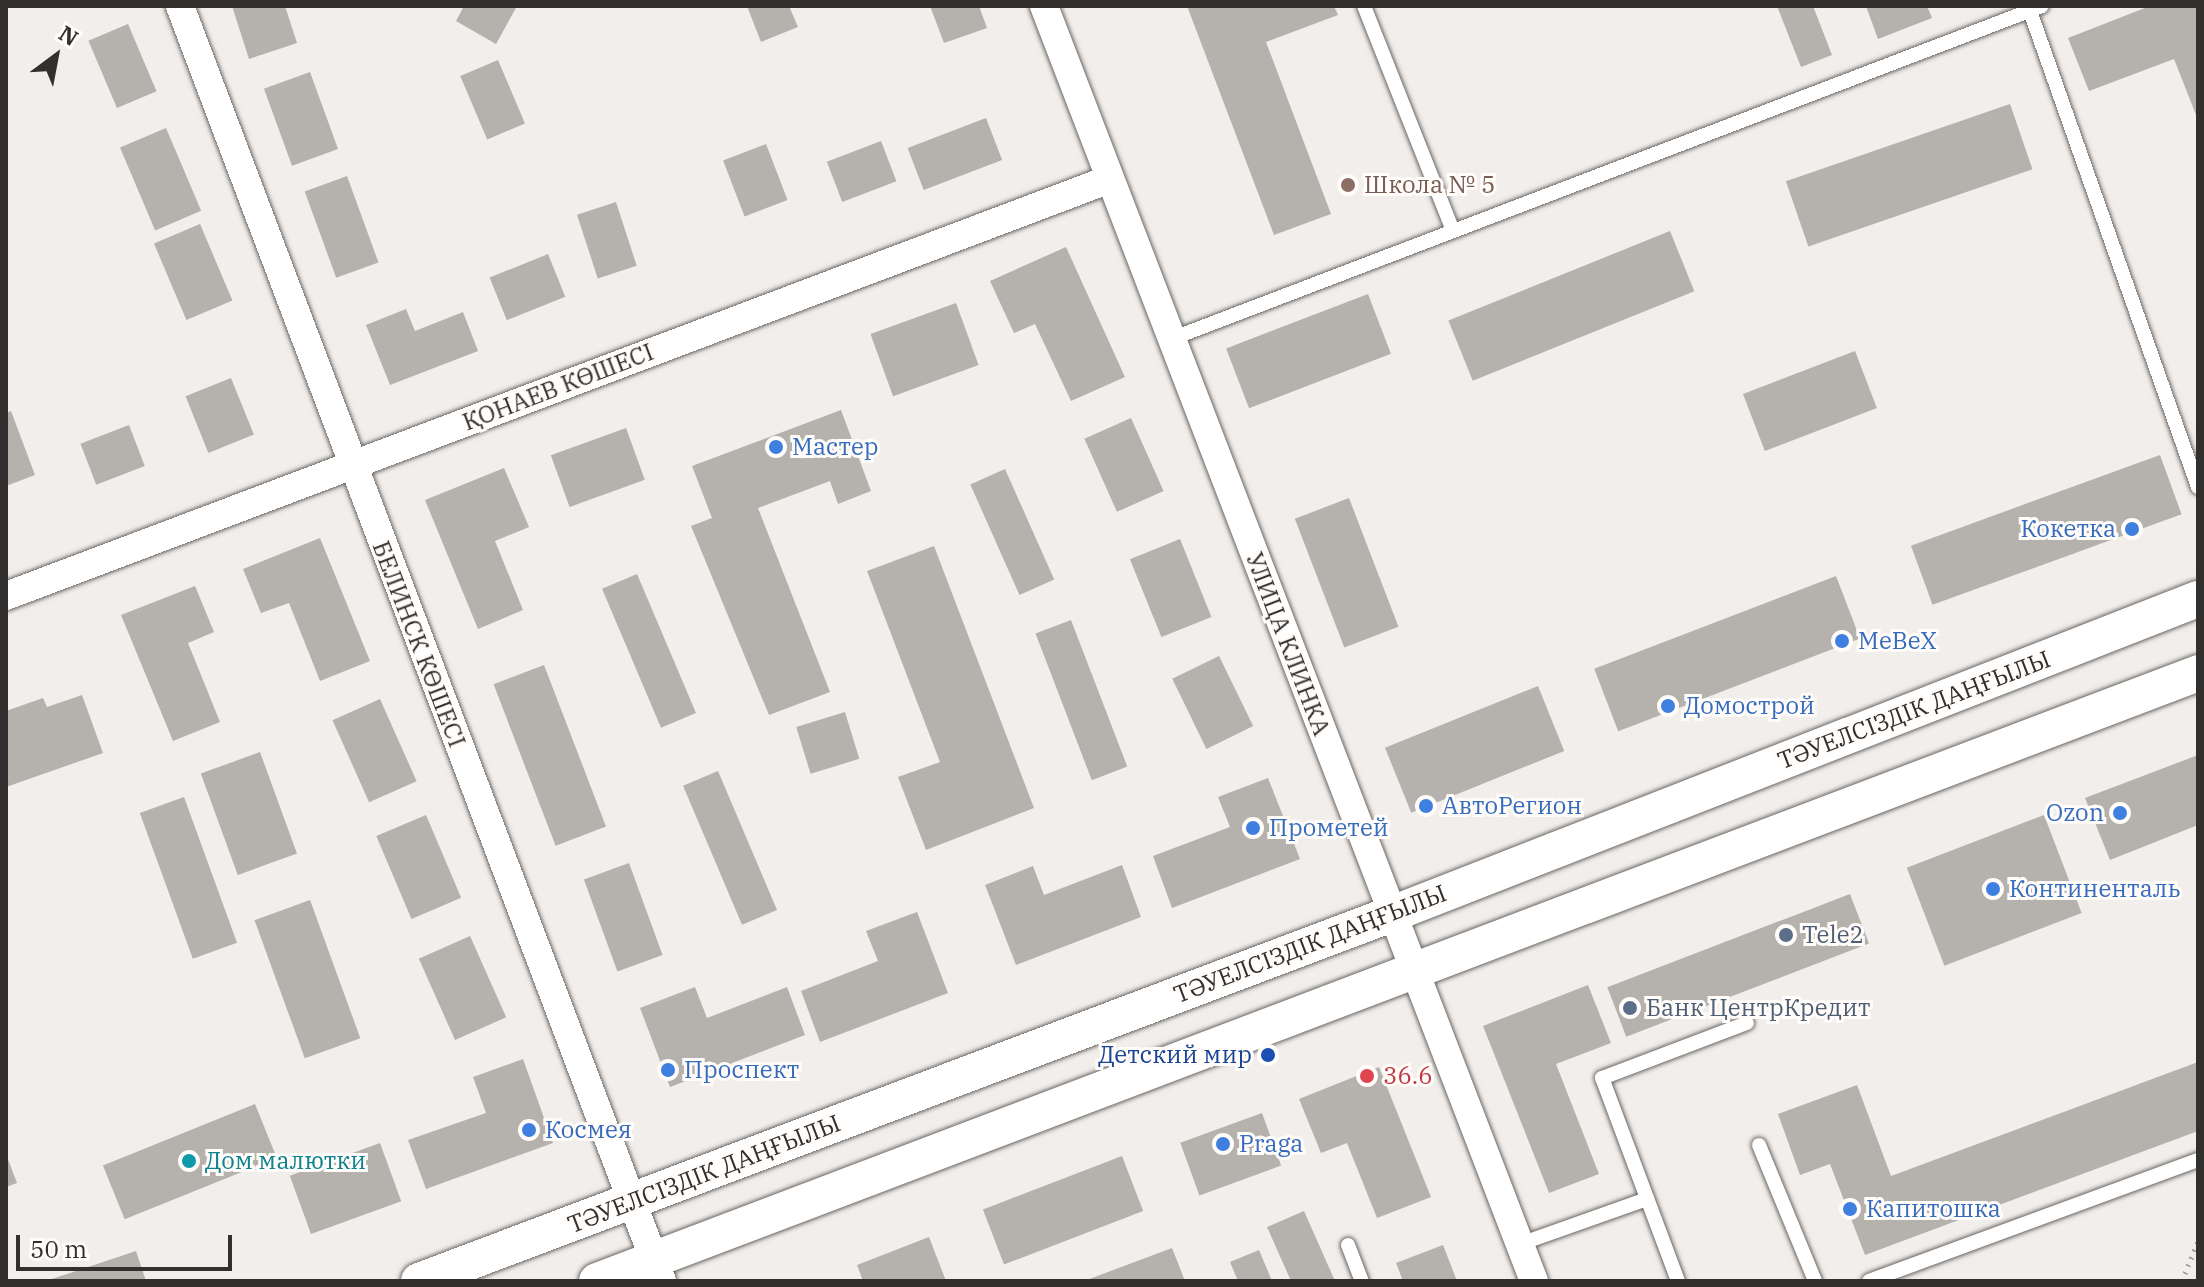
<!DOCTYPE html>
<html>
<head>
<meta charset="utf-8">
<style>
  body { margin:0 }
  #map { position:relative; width:2204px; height:1287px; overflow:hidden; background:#f2eeeb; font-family:"IBM Plex Serif",serif }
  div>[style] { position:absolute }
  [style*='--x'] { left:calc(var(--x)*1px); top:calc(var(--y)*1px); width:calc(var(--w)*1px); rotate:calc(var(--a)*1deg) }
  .building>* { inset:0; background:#b5b1ad; transform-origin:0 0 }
  .path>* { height:5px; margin-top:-2.5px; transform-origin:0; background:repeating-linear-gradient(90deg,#a6a3a1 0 2px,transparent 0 8px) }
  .roads { filter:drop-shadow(0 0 2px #696663) drop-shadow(0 0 2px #696663) }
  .service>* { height:14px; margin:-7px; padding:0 7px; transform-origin:7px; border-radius:7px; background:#fff }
  .minor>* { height:28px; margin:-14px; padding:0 14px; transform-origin:14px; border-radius:14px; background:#fff }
  .tertiary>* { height:36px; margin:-18px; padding:0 18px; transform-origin:18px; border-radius:18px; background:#fff }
  .dots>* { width:22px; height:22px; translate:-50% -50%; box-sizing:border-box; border:4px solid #fffcf9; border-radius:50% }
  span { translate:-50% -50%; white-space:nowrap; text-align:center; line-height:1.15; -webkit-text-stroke:6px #fffcf9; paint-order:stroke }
  .education-label { font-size:24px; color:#785e54 }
  .left { translate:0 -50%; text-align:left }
  .street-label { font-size:24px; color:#32302f }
  .shop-label { font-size:24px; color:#366cbe }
  .right { translate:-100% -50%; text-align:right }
  .service-label { font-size:24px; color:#4e5e75 }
  .transit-label { font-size:24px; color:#164399 }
  .health-label { font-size:24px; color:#be3a42 }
  .culture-label { font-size:24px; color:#0d838f }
  .frame { position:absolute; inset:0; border:8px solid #32302f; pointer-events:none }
  .north { position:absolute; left:16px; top:16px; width:80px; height:80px; -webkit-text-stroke:6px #fffcf9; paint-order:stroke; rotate:32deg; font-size:22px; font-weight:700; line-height:32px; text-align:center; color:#32302f }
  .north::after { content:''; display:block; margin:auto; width:28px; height:36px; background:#32302f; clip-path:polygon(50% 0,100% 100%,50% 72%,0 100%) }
  .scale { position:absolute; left:16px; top:1235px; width:216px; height:36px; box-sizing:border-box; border:4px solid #32302f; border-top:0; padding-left:10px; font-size:24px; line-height:28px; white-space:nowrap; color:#32302f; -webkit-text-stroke:6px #fffcf9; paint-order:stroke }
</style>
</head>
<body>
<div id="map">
  <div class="building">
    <i style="clip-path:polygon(232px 6px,285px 6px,297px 43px,249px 59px)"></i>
    <i style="clip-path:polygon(464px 6px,517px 6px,496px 44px,456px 21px)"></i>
    <i style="clip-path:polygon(747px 6px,789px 6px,798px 27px,761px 42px)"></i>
    <i style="clip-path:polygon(930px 6px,979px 6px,987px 28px,944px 43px)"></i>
    <i style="clip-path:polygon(1187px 6px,1334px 6px,1338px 15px,1266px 42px,1331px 214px,1274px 235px)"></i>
    <i style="clip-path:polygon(1777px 6px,1813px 6px,1832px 55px,1801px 67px)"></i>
    <i style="clip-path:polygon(1866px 6px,1927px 6px,1932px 18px,1878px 39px)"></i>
    <i style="clip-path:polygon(2150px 6px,2198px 6px,2198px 120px,2174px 59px,2089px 91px,2068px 38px)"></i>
    <i style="left:128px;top:24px;width:73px;height:43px;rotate:67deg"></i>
    <i style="left:498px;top:60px;width:69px;height:41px;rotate:67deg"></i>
    <i style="left:310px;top:72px;width:82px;height:49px;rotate:70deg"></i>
    <i style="left:2010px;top:104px;width:69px;height:237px;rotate:71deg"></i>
    <i style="left:986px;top:118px;width:45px;height:84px;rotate:69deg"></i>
    <i style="left:166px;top:128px;width:90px;height:50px;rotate:67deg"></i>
    <i style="left:881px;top:141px;width:43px;height:58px;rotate:69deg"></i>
    <i style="left:766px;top:144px;width:60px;height:46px;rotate:69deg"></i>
    <i style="left:347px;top:176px;width:92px;height:45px;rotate:70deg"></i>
    <i style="left:616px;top:202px;width:67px;height:41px;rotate:72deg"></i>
    <i style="left:200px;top:224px;width:83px;height:50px;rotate:67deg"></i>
    <i style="left:1670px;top:231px;width:65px;height:239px;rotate:68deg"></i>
    <i style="clip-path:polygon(1066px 247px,1125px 377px,1071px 401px,1035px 324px,1014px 333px,990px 281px)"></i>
    <i style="left:548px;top:254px;width:46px;height:63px;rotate:68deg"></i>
    <i style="left:1368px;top:294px;width:64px;height:152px;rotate:69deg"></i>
    <i style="left:956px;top:303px;width:66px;height:91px;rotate:70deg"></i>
    <i style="clip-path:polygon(406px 309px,415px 331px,463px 312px,478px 351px,390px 385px,366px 325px)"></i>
    <i style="left:1855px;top:351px;width:61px;height:120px;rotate:69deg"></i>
    <i style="left:231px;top:378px;width:61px;height:49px;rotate:68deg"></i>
    <i style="clip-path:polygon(841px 410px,871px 491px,838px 504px,830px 481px,758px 508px,830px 692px,769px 715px,691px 526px,712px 518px,692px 466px)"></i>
    <i style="clip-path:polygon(11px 411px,35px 475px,6px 486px,6px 413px)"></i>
    <i style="left:1131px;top:418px;width:80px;height:51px;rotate:66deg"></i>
    <i style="left:129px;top:425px;width:44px;height:52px;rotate:69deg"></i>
    <i style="left:626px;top:428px;width:55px;height:80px;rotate:70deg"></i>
    <i style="left:2160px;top:455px;width:63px;height:265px;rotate:70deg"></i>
    <i style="clip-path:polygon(504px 468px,529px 527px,495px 541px,523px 610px,478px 629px,425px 500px)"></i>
    <i style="left:1005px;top:469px;width:121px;height:38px;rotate:66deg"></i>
    <i style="left:1349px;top:498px;width:138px;height:58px;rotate:69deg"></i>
    <i style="clip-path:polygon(320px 538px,370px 661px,320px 681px,289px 603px,261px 613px,243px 569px)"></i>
    <i style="left:1180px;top:539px;width:84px;height:54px;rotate:68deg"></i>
    <i style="clip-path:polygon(934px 546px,1034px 808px,926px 850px,898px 777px,940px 762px,867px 571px)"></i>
    <i style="left:637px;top:574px;width:151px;height:38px;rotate:67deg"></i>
    <i style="left:1836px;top:576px;width:67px;height:259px;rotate:69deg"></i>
    <i style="clip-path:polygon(195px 586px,214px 632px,188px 643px,220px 722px,173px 741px,121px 615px)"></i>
    <i style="left:1071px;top:620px;width:157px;height:38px;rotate:69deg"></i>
    <i style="left:1219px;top:656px;width:78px;height:52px;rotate:64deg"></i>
    <i style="left:544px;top:665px;width:173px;height:54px;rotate:69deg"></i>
    <i style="left:1538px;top:686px;width:70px;height:165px;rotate:68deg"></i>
    <i style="clip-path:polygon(82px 695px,103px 753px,6px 787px,6px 711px,43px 698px,47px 707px)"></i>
    <i style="left:380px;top:699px;width:90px;height:52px;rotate:66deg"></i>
    <i style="left:845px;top:712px;width:49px;height:51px;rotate:73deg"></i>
    <i style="left:260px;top:752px;width:108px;height:63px;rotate:70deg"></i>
    <i style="clip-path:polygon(2198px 755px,2198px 825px,2110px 860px,2085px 798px)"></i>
    <i style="left:718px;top:771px;width:151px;height:38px;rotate:67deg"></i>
    <i style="clip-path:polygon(1268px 778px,1300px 859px,1172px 908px,1153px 856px,1230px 827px,1218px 797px)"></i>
    <i style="left:184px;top:797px;width:155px;height:47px;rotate:70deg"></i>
    <i style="left:426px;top:815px;width:90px;height:54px;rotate:67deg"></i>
    <i style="left:2044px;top:815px;width:105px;height:147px;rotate:69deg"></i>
    <i style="left:629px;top:863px;width:98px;height:48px;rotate:70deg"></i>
    <i style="clip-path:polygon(1122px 865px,1141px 917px,1016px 965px,985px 885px,1033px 866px,1044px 895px)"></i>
    <i style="left:1850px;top:894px;width:53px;height:260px;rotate:69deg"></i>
    <i style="left:310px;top:900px;width:147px;height:59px;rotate:70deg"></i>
    <i style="clip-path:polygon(917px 912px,948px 993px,820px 1042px,801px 991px,878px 961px,866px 931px)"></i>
    <i style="left:470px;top:936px;width:89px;height:56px;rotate:66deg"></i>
    <i style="clip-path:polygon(1588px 985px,1611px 1043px,1556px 1064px,1599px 1174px,1549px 1193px,1483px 1026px)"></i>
    <i style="clip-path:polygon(695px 987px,707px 1018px,787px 987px,805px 1035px,670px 1087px,640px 1008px)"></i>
    <i style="clip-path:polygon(523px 1059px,553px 1143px,426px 1189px,408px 1140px,486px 1113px,473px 1077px)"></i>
    <i style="clip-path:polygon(2198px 1062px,2198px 1131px,1865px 1255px,1830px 1164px,1800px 1175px,1778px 1114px,1857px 1085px,1891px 1176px)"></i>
    <i style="clip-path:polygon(1379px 1067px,1431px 1197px,1377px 1218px,1347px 1143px,1321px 1153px,1299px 1099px)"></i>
    <i style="left:255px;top:1104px;width:58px;height:164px;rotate:68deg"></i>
    <i style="left:1262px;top:1113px;width:56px;height:87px;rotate:70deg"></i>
    <i style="left:380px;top:1143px;width:62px;height:96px;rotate:70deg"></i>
    <i style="clip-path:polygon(6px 1154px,17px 1183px,6px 1187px)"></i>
    <i style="left:1122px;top:1156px;width:59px;height:149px;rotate:69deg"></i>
    <i style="clip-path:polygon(1304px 1211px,1335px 1281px,1291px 1281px,1267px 1227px)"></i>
    <i style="clip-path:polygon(929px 1237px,946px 1281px,863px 1281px,857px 1265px)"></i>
    <i style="clip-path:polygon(1443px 1245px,1457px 1281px,1403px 1281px,1396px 1263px)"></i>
    <i style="clip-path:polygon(1172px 1248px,1185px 1281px,1084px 1281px)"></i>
    <i style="clip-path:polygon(1259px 1250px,1272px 1281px,1238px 1281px,1230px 1262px)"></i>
    <i style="clip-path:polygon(136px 1251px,146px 1281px,49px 1281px,49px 1280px)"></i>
  </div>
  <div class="path">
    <i style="--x:2182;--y:1281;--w:43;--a:-68.2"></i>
  </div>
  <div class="roads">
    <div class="service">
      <i style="--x:1364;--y:6;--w:242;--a:68.4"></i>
      <i style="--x:2030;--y:11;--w:505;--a:70.56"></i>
      <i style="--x:1171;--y:339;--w:932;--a:-20.92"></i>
      <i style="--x:1759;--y:1145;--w:147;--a:67.6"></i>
      <i style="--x:1520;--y:1244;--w:135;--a:-19.5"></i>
      <i style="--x:1348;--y:1245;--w:39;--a:69"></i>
      <i style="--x:1678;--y:1281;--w:217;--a:-110.5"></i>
      <i style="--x:1602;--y:1078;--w:155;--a:-20.8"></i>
      <i style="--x:1869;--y:1281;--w:351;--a:-20.2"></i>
    </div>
    <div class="minor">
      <i style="--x:180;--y:6;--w:1363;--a:69.29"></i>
      <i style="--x:1044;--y:6;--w:1366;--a:68.98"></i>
      <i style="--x:6;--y:596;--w:1180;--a:-20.69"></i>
    </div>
    <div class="tertiary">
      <i style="--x:419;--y:1281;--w:1040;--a:-20.67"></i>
      <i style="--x:1392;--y:914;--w:865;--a:-21.35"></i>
      <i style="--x:597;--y:1281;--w:1713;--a:-20.79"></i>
    </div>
  </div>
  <div class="dots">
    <i style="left:1348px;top:185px;background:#8d6e63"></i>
    <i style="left:776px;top:447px;background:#3f7fe0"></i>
    <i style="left:2132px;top:529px;background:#3f7fe0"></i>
    <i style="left:1842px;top:641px;background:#3f7fe0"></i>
    <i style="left:1668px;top:706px;background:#3f7fe0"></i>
    <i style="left:1426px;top:806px;background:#3f7fe0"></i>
    <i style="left:2120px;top:813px;background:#3f7fe0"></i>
    <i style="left:1253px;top:828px;background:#3f7fe0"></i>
    <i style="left:1993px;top:889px;background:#3f7fe0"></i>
    <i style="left:1786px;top:935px;background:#5c6f8a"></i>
    <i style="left:1630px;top:1008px;background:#5c6f8a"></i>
    <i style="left:1268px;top:1055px;background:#1a4fb4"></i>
    <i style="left:668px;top:1070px;background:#3f7fe0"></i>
    <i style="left:1367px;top:1076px;background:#e0444e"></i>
    <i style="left:529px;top:1130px;background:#3f7fe0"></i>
    <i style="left:1223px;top:1144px;background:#3f7fe0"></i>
    <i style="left:189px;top:1161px;background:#0f9aa8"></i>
    <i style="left:1850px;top:1209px;background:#3f7fe0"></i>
  </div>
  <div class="education-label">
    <span class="left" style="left:1364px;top:185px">Школа № 5</span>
  </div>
  <div class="street-label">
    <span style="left:558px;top:387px;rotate:-21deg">ҚОНАЕВ КӨШЕСІ</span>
    <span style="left:419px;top:644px;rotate:69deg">БЕЛИНСК КӨШЕСІ</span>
    <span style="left:1288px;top:644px;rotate:69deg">УЛИЦА КЛИНКА</span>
    <span style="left:1914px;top:710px;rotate:-21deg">ТӘУЕЛСІЗДІК ДАҢҒЫЛЫ</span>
    <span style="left:1310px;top:944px;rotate:-21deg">ТӘУЕЛСІЗДІК ДАҢҒЫЛЫ</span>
    <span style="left:704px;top:1174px;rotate:-21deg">ТӘУЕЛСІЗДІК ДАҢҒЫЛЫ</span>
  </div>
  <div class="shop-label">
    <span class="left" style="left:792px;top:447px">Мастер</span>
    <span class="right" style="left:2116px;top:529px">Кокетка</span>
    <span class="left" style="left:1858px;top:641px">MeBeX</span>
    <span class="left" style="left:1684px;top:706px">Домострой</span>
    <span class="left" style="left:1442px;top:806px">АвтоРегион</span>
    <span class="right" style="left:2104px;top:813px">Ozon</span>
    <span class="left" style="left:1269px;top:828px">Прометей</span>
    <span class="left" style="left:2009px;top:889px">Континенталь</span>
    <span class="left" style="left:684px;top:1070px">Проспект</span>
    <span class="left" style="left:545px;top:1130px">Космея</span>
    <span class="left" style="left:1239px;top:1144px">Praga</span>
    <span class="left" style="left:1866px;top:1209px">Капитошка</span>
  </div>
  <div class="service-label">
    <span class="left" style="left:1802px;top:935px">Tele2</span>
    <span class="left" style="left:1646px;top:1008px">Банк ЦентрКредит</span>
  </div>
  <div class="transit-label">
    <span class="right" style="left:1252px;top:1055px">Детский мир</span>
  </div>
  <div class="health-label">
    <span class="left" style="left:1383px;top:1076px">36.6</span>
  </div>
  <div class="culture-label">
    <span class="left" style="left:205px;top:1161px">Дом малютки</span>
  </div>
  <div class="frame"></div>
  <div class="north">N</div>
  <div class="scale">50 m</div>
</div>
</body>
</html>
